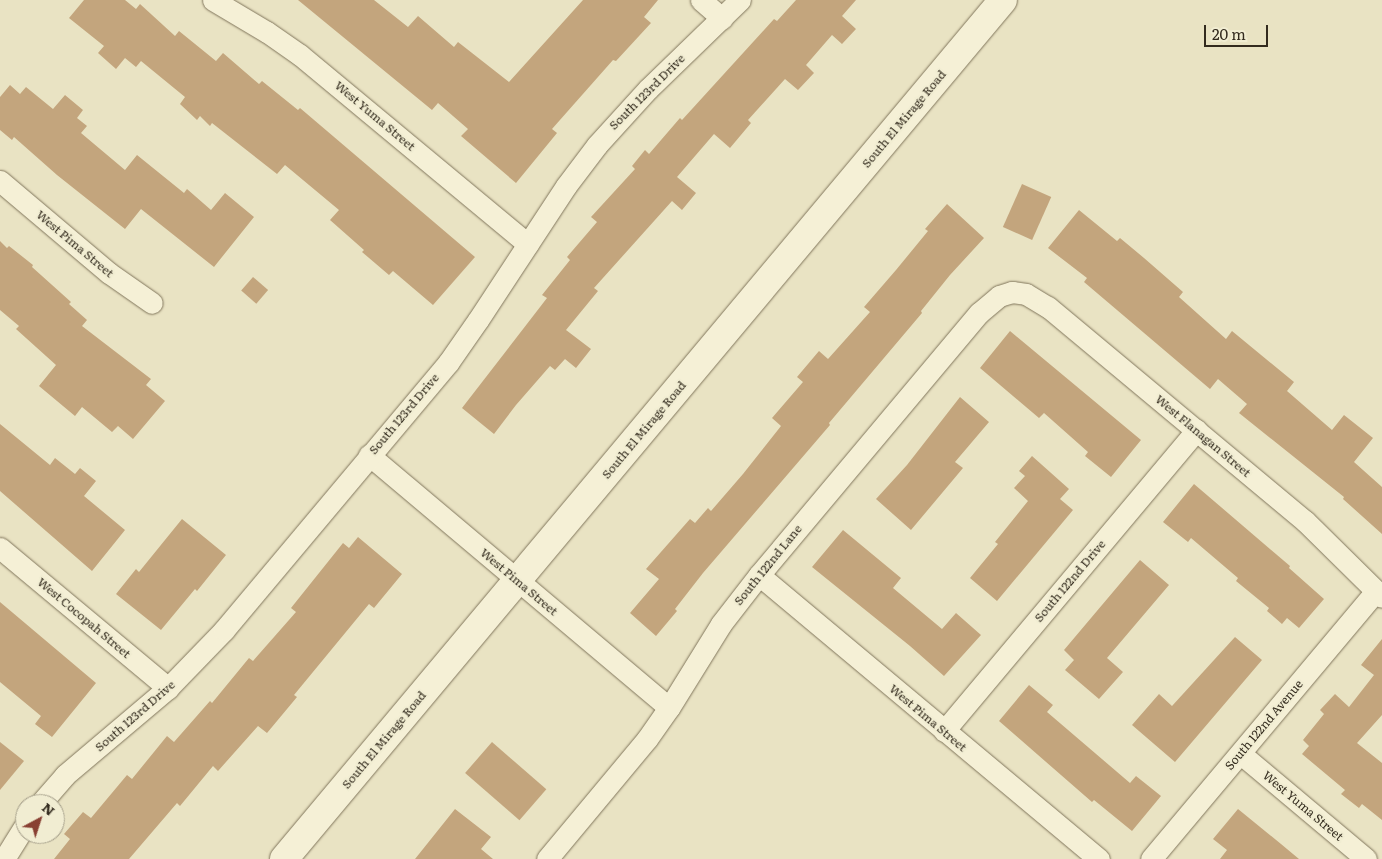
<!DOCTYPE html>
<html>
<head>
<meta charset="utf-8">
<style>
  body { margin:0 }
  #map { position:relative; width:1382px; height:859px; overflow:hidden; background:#e9e3c3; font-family:Literata,serif }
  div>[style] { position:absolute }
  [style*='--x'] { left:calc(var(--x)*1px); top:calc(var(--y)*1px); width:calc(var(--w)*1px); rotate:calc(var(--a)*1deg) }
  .building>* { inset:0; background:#c3a57d; transform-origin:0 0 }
  .roads { filter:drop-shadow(0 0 1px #81765c) drop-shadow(0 0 1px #81765c) }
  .street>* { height:21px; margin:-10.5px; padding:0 10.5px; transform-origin:10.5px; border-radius:10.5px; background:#f5f0d6 }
  .secondary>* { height:28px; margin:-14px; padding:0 14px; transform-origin:14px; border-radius:14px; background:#f5f0d6 }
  span { translate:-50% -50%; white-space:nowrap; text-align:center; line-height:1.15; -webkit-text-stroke:4px #f1edd2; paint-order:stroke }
  .street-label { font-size:12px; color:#332b1e }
  .north { position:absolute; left:15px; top:794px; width:50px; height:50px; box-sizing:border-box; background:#f1edd2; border:1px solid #a59f8a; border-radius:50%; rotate:40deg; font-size:14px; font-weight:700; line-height:20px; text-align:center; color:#332b1e }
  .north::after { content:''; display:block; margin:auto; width:18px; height:22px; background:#894033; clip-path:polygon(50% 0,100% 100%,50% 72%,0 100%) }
  .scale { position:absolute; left:1204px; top:25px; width:64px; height:22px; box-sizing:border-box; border:2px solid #332b1e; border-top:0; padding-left:6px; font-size:15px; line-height:18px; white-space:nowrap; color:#332b1e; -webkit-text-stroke:4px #f1edd2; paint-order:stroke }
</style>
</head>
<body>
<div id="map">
  <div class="building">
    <i style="clip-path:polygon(84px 0,125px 0,136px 9px,140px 4px,175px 36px,179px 31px,216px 61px,223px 53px,259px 84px,262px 81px,298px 110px,300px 108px,475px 257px,433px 305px,393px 271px,389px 275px,362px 252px,364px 250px,330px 220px,339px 210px,285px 165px,277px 174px,212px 123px,210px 126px,200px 116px,197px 120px,180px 104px,185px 97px,141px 61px,136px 67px,125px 58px,116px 69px,98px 53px,104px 46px,69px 18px)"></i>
    <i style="clip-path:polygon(298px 0,374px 0,408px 27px,418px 16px,454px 47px,458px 42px,509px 82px,583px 0,658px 0,644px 17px,651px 23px,616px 61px,613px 60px,552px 129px,557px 133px,516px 183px,461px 136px,468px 129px,438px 103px,432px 110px)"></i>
    <i style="clip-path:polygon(796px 0,856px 0,842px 16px,856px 29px,842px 44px,832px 35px,806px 65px,814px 73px,798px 90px,785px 79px,748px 120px,751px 123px,730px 148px,714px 134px,677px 177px,696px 193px,682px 210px,672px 201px,594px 288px,598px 291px,566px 330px,591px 349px,576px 368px,565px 359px,555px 370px,550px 366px,516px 405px,494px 434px,462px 408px,547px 298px,542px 295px,570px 260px,567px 257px,597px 222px,591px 217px,635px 169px,632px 166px,645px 150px,649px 154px,680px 118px,682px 120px,774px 19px,777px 21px)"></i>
    <i style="clip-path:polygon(10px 85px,20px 94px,26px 87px,53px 109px,65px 95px,83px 110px,77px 118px,87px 126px,81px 133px,125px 170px,137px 155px,184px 193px,187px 189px,211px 210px,225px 193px,254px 217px,214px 267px,141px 209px,125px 229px,57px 175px,14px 137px,12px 140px,0 130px,0 97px)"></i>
    <i style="left:1022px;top:184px;width:32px;height:47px;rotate:24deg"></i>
    <i style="clip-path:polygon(947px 204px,984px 238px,950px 275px,921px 311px,922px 313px,829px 423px,830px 425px,703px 573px,675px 609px,677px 611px,656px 636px,630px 613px,659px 579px,646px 569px,690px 519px,695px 523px,708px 508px,711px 511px,743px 474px,781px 426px,772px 418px,803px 382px,797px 377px,819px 351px,828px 359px,870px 312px,864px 307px,896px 270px,928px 231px,925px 229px)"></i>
    <i style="clip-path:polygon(1079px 210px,1117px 241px,1120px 238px,1144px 258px,1183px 292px,1179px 297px,1226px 339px,1232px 331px,1294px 382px,1287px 391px,1332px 430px,1344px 415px,1373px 438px,1354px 462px,1382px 487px,1382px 534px,1343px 499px,1344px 497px,1239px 413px,1247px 404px,1218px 379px,1210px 389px,1084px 282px,1087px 278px,1048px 248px)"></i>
    <i style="clip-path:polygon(0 241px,7px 248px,9px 246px,33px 265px,32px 267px,71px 302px,69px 304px,87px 320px,82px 326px,151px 379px,146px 385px,165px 401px,133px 439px,118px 426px,112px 432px,82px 407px,75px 416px,39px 386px,56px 365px,16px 329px,19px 326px,0 310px)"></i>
    <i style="left:253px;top:277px;width:20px;height:18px;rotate:41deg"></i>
    <i style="clip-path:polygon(1010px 331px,1141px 440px,1111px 477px,1085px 456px,1088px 452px,1044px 413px,1039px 418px,980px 368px)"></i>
    <i style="clip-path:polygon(960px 397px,989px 422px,955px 462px,963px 468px,911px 530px,876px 499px,907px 465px)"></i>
    <i style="clip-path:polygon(0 424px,50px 465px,55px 458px,75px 474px,80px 468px,96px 481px,84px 496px,125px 530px,92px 571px,0 491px)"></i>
    <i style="clip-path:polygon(1032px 456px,1069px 489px,1060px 499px,1073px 510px,997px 601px,970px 578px,998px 544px,995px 542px,1028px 501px,1014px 488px,1025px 476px,1019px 471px)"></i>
    <i style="clip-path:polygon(1194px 484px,1290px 566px,1289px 568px,1324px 599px,1299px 628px,1287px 618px,1282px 624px,1267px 611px,1269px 608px,1236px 581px,1238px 578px,1191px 538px,1188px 542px,1163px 522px)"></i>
    <i style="clip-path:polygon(182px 519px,226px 555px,197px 591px,195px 589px,161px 630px,116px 594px,136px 569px,139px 572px)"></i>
    <i style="clip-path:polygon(843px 530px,901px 578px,893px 588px,942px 629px,956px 613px,981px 635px,944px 676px,910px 646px,812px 567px)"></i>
    <i style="clip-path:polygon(358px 537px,402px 574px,374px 608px,369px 604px,294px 695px,297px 697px,267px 733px,258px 726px,218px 771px,213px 766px,180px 806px,177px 803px,129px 859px,54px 859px,70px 839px,64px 834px,83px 812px,91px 818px,127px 775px,132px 779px,167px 736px,174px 742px,210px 701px,212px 703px,249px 658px,253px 661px,296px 612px,291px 608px,343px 543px,349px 548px)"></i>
    <i style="clip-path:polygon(1140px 560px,1169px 585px,1107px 658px,1123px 672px,1099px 699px,1065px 670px,1074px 660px,1064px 650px)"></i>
    <i style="clip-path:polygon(0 602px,96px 683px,52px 737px,35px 724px,41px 716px,0 682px)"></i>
    <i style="clip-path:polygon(1235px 637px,1262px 660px,1175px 762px,1132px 725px,1159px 694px,1172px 706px)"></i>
    <i style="clip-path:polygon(1382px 639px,1382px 715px,1357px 743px,1382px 763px,1382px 820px,1362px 804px,1359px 808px,1341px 794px,1345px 790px,1302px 754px,1309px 746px,1303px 740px,1324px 714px,1320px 710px,1335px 694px,1349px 707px,1374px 675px,1361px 665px)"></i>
    <i style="clip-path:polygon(1029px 685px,1053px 705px,1047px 712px,1130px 783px,1136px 776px,1161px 796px,1132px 831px,1094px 800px,1092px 802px,999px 721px)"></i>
    <i style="clip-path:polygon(0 742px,24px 761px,0 790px)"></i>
    <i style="left:492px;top:742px;width:72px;height:41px;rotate:41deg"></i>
    <i style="clip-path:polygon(455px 809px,491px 837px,481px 849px,493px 859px,415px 859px)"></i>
    <i style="clip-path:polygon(1238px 809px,1281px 844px,1299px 859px,1220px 859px,1227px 850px,1213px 839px)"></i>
  </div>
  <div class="roads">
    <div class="street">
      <i style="--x:213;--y:0;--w:63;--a:30.7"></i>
      <i style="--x:267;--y:32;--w:40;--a:34.9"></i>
      <i style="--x:300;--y:55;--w:296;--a:39.7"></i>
      <i style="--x:701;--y:0;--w:28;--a:41"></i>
      <i style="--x:0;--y:181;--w:143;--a:40.2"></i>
      <i style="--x:109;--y:273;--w:52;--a:34.9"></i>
      <i style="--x:369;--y:455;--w:392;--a:40.1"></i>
      <i style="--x:0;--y:548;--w:219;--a:39.8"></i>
      <i style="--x:759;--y:575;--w:443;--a:39.9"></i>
      <i style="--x:944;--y:731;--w:393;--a:-50"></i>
      <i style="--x:1241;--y:754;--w:163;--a:40"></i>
      <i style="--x:40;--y:804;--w:38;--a:-49"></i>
      <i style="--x:65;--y:775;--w:135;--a:-40.2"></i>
      <i style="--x:168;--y:688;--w:81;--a:-46"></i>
      <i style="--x:224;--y:630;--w:349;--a:-50"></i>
      <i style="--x:448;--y:363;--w:52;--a:-55.1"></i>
      <i style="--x:478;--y:320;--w:160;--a:-56.7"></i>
      <i style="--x:566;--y:186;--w:51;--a:-52.9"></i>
      <i style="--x:597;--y:145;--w:76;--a:-47.7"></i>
      <i style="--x:648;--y:89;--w:128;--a:-44.1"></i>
      <i style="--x:4;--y:859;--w:40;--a:-58"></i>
      <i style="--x:547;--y:859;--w:156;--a:-50.2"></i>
      <i style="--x:647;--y:739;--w:38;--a:-55"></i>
      <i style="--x:669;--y:708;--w:99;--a:-58.2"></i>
      <i style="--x:721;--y:624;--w:62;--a:-52.2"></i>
      <i style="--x:759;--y:575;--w:342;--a:-50"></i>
      <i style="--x:979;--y:313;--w:26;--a:-40"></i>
      <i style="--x:999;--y:296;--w:14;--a:-17"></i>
      <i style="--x:1012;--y:292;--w:14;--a:8"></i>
      <i style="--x:1026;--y:294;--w:26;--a:31"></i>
      <i style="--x:1048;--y:307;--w:334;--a:39.8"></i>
      <i style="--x:1305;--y:521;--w:108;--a:44.6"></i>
      <i style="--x:1151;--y:859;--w:350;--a:-50"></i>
    </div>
    <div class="secondary">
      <i style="--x:284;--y:859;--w:1120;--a:-50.07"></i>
    </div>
  </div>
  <div class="street-label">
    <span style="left:647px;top:92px;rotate:-45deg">South 123rd Drive</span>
    <span style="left:375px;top:116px;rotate:40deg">West Yuma Street</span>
    <span style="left:904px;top:119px;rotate:-50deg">South El Mirage Road</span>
    <span style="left:75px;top:244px;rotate:40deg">West Pima Street</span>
    <span style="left:404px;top:414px;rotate:-50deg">South 123rd Drive</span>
    <span style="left:644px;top:430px;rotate:-50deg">South El Mirage Road</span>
    <span style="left:1203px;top:436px;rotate:40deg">West Flanagan Street</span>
    <span style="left:768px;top:565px;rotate:-51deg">South 122nd Lane</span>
    <span style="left:1070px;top:581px;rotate:-50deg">South 122nd Drive</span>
    <span style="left:519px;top:582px;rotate:40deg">West Pima Street</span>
    <span style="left:84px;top:618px;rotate:40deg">West Cocopah Street</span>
    <span style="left:135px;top:716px;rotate:-41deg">South 123rd Drive</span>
    <span style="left:928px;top:718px;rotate:40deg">West Pima Street</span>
    <span style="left:1264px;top:725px;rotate:-50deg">South 122nd Avenue</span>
    <span style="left:384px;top:740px;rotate:-50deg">South El Mirage Road</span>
    <span style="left:1303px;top:806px;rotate:40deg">West Yuma Street</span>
  </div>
  <div class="north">N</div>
  <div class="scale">20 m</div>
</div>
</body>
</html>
